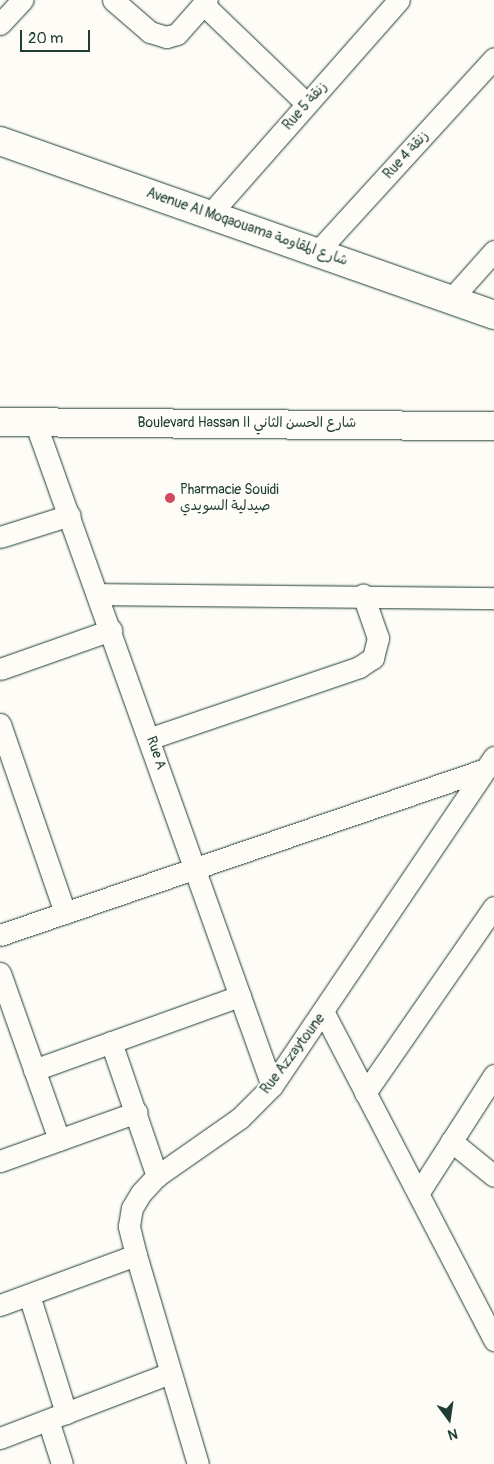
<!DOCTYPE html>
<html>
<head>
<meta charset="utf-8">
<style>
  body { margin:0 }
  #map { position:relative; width:494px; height:1464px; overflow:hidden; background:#fdfcf7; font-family:Pangolin,"Playpen Sans Arabic",sans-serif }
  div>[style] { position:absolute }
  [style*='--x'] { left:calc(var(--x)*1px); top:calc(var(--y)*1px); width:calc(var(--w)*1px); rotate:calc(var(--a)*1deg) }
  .roads { filter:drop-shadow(0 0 1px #1f3d34) drop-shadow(0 0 1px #1f3d34) }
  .minor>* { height:21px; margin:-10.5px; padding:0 10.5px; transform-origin:10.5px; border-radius:10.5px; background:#fdfcf7 }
  .tertiary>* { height:28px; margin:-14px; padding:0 14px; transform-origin:14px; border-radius:14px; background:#fdfcf7 }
  .primary>* { height:28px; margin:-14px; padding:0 14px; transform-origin:14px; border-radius:14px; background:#fdfcf7 }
  .dots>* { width:14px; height:14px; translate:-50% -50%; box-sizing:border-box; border:2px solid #fdfcf7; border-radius:50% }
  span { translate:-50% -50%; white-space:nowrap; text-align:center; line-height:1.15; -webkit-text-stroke:4.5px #fdfcf7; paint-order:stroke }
  .street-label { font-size:14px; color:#1f3d34 }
  .poi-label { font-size:14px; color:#1f3d34 }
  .left { translate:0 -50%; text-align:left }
  .north { position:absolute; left:424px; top:1394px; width:50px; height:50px; -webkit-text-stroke:4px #fdfcf7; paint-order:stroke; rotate:166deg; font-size:14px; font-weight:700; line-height:20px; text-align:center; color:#1f3d34 }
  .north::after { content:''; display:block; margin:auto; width:18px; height:22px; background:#1f3d34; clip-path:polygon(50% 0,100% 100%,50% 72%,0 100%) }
  .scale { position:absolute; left:20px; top:30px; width:70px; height:22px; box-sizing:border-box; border:2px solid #1f3d34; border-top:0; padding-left:6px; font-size:15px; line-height:18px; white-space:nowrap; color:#1f3d34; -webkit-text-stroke:4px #fdfcf7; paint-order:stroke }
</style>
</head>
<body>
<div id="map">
  <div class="roads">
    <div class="minor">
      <i style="--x:113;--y:0;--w:49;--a:40.9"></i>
      <i style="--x:150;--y:32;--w:17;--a:17"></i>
      <i style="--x:166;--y:37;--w:11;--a:-15"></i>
      <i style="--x:177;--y:34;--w:45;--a:-48.6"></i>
      <i style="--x:203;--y:4;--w:144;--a:43.9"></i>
      <i style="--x:0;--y:24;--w:33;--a:-47"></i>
      <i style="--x:211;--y:213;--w:284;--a:-48.6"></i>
      <i style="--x:318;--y:251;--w:261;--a:-47.6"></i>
      <i style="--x:452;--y:298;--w:63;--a:-48.2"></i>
      <i style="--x:35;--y:422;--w:705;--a:70.36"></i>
      <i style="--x:0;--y:537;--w:73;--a:-17.4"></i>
      <i style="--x:98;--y:594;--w:396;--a:0.6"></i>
      <i style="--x:0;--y:669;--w:118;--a:-19.4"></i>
      <i style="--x:0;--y:724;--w:200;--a:71"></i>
      <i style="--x:151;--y:738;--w:220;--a:-18.8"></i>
      <i style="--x:359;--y:667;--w:17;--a:-33"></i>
      <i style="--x:373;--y:658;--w:21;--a:-76"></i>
      <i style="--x:378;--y:638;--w:46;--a:-109.2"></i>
      <i style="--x:0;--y:935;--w:510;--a:-18.86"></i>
      <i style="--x:0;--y:973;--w:177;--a:70.5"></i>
      <i style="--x:324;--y:1013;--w:369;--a:62.5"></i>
      <i style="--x:111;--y:1042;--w:142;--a:71.1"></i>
      <i style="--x:34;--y:1070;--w:219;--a:-19.8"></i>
      <i style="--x:365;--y:1093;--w:226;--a:-55.3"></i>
      <i style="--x:451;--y:1141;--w:55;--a:39.1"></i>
      <i style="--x:0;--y:1161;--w:145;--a:-19.7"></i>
      <i style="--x:419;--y:1192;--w:139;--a:-57.3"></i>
      <i style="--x:136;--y:1255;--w:218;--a:73.5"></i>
      <i style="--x:29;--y:1295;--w:124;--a:72.6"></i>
      <i style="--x:0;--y:1305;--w:145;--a:-20.2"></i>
      <i style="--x:136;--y:1255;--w:30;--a:-104"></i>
      <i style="--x:129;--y:1226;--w:18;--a:-81"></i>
      <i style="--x:132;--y:1208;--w:17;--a:-59"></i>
      <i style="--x:141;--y:1193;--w:23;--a:-47"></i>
      <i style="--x:157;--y:1176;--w:101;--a:-34.9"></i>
      <i style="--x:240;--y:1118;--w:45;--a:-45"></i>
      <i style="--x:272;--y:1086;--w:397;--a:-56"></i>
      <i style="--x:48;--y:1420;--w:46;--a:72.3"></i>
      <i style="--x:0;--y:1438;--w:180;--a:-20.9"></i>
    </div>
    <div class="tertiary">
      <i style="--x:0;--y:141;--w:524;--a:19.4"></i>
    </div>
    <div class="primary">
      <i style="--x:0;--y:422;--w:494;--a:0.5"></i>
    </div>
  </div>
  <div class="dots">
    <i style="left:170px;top:498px;background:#d1495b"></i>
  </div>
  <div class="street-label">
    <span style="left:305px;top:106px;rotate:-49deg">Rue 5 زنقة</span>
    <span style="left:406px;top:155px;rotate:-48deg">Rue 4 زنقة</span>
    <span style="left:247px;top:227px;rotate:19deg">Avenue Al Moqaouama شارع المقاومة</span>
    <span style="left:247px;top:423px">Boulevard Hassan II شارع الحسن الثاني</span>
    <span style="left:156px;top:753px;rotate:71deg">Rue A</span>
    <span style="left:293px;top:1054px;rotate:-53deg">Rue Azzaytoune</span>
  </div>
  <div class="poi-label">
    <span class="left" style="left:180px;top:498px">Pharmacie Souidi<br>صيدلية السويدي</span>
  </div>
  <div class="north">N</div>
  <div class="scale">20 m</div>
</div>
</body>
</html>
